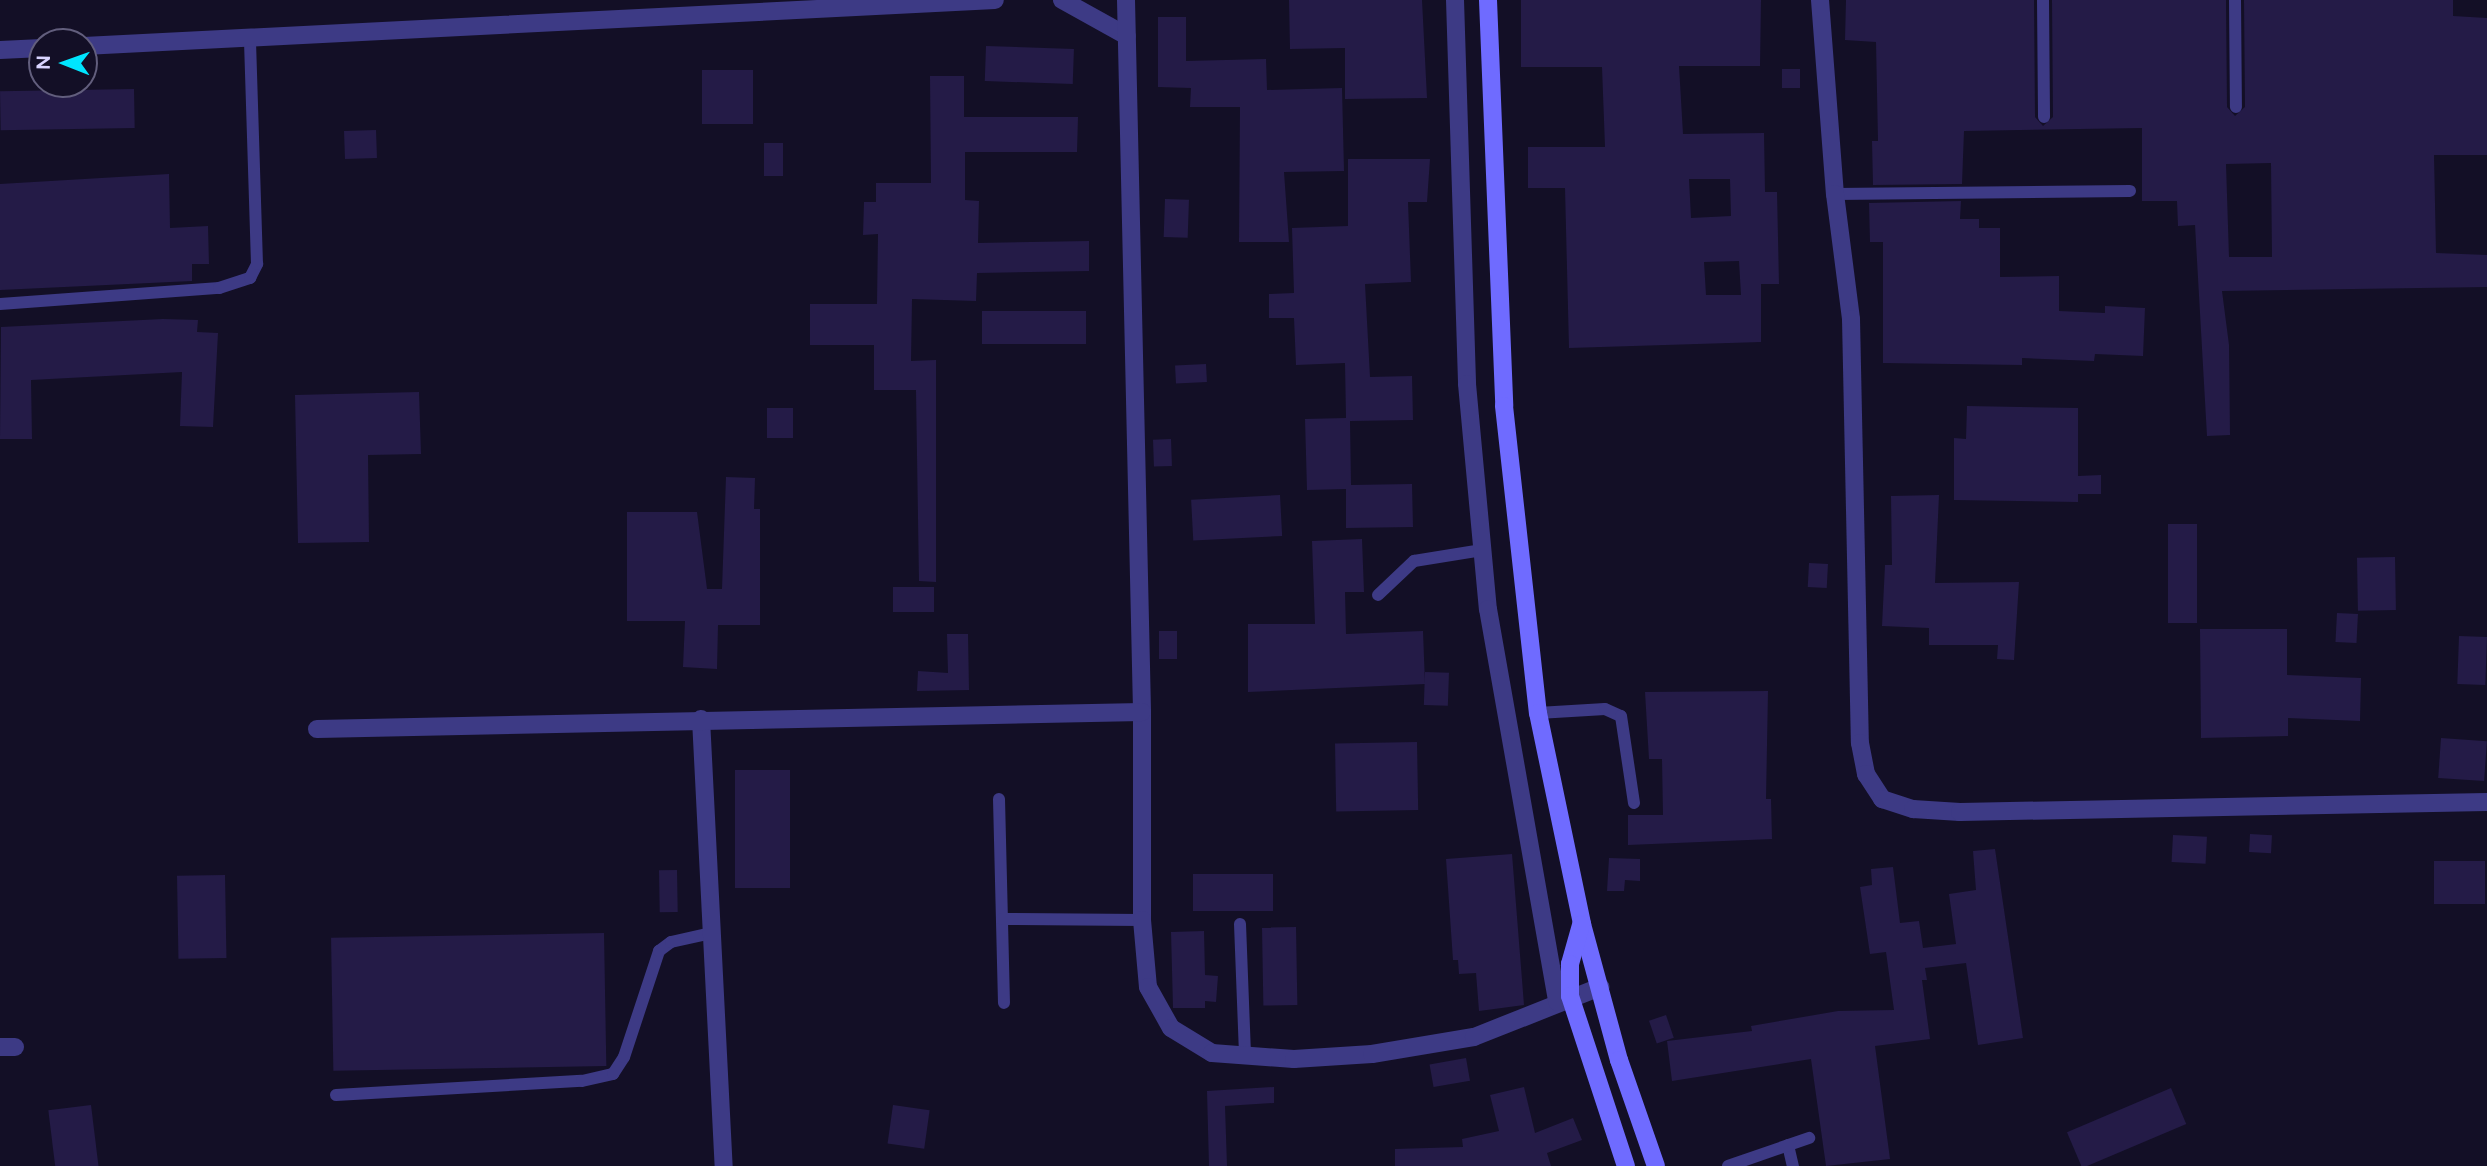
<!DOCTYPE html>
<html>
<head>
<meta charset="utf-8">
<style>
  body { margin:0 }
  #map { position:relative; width:2487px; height:1166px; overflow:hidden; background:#130f26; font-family:Figtree,sans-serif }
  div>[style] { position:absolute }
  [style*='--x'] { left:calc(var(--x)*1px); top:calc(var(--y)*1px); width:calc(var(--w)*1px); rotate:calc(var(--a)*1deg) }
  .building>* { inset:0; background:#241b47; transform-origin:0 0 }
  .lane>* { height:12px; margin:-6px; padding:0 6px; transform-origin:6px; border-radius:6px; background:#3d3a85 }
  .street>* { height:18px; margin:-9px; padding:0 9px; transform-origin:9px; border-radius:9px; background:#3d3a85 }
  .secondary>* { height:18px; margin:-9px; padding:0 9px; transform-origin:9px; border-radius:9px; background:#6f6bff }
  span { translate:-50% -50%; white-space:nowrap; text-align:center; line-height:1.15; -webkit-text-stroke:5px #130f26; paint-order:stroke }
  .north { position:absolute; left:28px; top:28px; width:70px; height:70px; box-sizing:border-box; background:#130f26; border:2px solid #625e7d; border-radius:50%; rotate:271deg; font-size:19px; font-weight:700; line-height:28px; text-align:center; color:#d9d4ff }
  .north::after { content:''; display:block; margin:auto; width:24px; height:32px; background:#00e5ff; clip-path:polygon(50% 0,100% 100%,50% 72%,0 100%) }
</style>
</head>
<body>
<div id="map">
  <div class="building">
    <i style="clip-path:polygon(1289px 0,1422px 0,1427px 98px,1345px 99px,1345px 48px,1290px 49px)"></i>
    <i style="clip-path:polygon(evenodd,1521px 0,1761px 0,1760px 66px,1679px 66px,1683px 134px,1764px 133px,1765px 192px,1777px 192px,1779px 284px,1761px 284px,1761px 342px,1569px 348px,1565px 188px,1528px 188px,1528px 147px,1605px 147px,1602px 67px,1521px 67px,1521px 0,1689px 179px,1730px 179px,1731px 216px,1691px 218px,1689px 179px,1521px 0,1739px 261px,1741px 295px,1706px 295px,1704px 262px,1739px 261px)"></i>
    <i style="clip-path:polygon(evenodd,1846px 0,2034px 0,2035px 117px,2043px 126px,2053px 117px,2052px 0,2226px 0,2227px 107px,2235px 116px,2245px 107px,2244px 0,2453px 0,2453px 16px,2487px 18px,2487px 155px,2434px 155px,2436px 253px,2487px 255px,2487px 287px,2222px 291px,2229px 345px,2230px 435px,2207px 436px,2195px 225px,2178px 226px,2177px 201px,2142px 201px,2142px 128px,1964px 131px,1962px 184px,1873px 185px,1872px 141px,1878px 141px,1876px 42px,1845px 40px,1846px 0,2271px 163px,2272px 257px,2229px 257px,2226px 164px,2271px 163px)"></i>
    <i style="clip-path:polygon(1158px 17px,1186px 17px,1186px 61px,1266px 59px,1267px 90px,1342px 88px,1344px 171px,1284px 172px,1289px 242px,1239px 242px,1240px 107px,1190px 107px,1191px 88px,1158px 87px)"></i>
    <i style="left:986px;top:46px;width:88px;height:35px;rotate:2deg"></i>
    <i style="left:1782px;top:69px;width:18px;height:19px"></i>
    <i style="left:753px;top:70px;width:54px;height:51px;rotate:90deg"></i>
    <i style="clip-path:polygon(930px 76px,964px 76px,964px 117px,1078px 117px,1077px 152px,965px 152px,965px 200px,979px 201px,978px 243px,1089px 241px,1089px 271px,977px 273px,976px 301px,912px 299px,911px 361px,936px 360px,936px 582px,919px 581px,916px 390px,874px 390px,874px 345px,810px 345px,810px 304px,877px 304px,878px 234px,863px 235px,864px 202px,876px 202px,876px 183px,931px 183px)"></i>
    <i style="left:134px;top:89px;width:39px;height:134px;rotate:89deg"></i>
    <i style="left:376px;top:130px;width:28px;height:32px;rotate:88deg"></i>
    <i style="left:764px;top:143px;width:19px;height:33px"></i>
    <i style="clip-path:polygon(1348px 159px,1430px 159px,1427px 202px,1408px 202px,1411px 282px,1365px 284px,1370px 377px,1412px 376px,1413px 420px,1350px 421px,1351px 485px,1412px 484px,1413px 527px,1346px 528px,1346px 489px,1307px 490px,1305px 419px,1346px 418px,1345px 363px,1296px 365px,1294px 318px,1269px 318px,1269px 294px,1294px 293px,1292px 228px,1348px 226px)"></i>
    <i style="clip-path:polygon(169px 174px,170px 228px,208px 226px,209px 264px,192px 264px,192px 281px,0 290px,0 184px)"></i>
    <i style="left:1165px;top:199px;width:24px;height:38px;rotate:2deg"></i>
    <i style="clip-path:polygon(1961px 201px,1960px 219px,1979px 219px,1979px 228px,2000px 228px,2000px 277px,2059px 276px,2059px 311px,2105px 313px,2105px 306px,2145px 308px,2143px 356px,2095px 354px,2094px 361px,2022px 358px,2022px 365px,1883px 363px,1883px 242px,1870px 242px,1869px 203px)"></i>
    <i style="left:1086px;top:311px;width:33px;height:104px;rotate:90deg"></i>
    <i style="clip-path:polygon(163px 319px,198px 320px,197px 332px,218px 333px,213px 427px,180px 426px,182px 372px,31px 380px,32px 439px,0 439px,1px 327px)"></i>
    <i style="left:1206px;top:364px;width:18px;height:31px;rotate:87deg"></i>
    <i style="clip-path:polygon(419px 392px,421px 454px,368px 455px,369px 542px,298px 543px,295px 395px)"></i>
    <i style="clip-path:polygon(1967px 406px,2078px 408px,2078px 476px,2101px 475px,2101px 494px,2078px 494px,2078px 502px,1954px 500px,1954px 438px,1966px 439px)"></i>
    <i style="left:767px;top:408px;width:26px;height:30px"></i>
    <i style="left:1171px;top:439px;width:27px;height:18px;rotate:88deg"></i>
    <i style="clip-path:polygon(726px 477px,755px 478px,754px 509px,760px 509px,760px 625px,718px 625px,717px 669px,683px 667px,685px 621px,627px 621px,627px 512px,697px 512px,707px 589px,722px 589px)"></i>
    <i style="left:1280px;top:495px;width:41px;height:89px;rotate:87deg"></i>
    <i style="clip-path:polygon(1939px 495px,1935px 583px,2019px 582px,2014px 660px,1997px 659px,1998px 645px,1929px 645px,1929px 628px,1882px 626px,1885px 565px,1892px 565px,1891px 496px)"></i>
    <i style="left:2168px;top:524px;width:29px;height:99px"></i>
    <i style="clip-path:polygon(1362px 539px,1364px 592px,1345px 592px,1346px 634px,1423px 631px,1425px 684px,1248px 692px,1248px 624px,1315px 624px,1312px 541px)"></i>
    <i style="left:2395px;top:557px;width:53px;height:38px;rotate:89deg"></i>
    <i style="left:1809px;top:563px;width:19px;height:24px;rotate:3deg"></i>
    <i style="left:893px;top:587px;width:41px;height:25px"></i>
    <i style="left:2337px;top:613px;width:21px;height:29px;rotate:3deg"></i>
    <i style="clip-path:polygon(2200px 629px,2287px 629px,2287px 675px,2361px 678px,2360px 721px,2288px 718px,2288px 736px,2201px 738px)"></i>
    <i style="left:1159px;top:631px;width:18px;height:28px"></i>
    <i style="clip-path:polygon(947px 634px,968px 634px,969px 690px,917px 691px,918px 671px,948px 673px)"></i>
    <i style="left:2459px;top:636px;width:28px;height:48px;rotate:2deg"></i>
    <i style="left:1425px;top:672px;width:24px;height:33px;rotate:2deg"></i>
    <i style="clip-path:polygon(1768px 691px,1766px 799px,1771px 799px,1772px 839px,1628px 845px,1628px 815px,1663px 815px,1662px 759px,1649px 759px,1645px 692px)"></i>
    <i style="left:2441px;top:738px;width:46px;height:40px;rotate:4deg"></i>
    <i style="left:1417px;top:742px;width:68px;height:82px;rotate:89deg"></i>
    <i style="left:735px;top:770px;width:55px;height:118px"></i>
    <i style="left:2250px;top:834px;width:22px;height:18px;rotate:3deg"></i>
    <i style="left:2173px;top:835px;width:34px;height:27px;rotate:3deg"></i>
    <i style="clip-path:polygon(1995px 849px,2023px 1038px,1978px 1045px,1966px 963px,1925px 968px,1927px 980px,1922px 980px,1930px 1039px,1875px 1046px,1890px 1159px,1826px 1166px,1811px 1059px,1672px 1081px,1667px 1041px,1752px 1031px,1751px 1026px,1838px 1011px,1894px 1010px,1886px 952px,1870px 954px,1860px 887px,1872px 885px,1871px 869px,1893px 867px,1900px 923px,1919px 921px,1923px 948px,1956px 944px,1949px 894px,1976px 890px,1973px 851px)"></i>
    <i style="clip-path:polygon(1512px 854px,1524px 1005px,1479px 1011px,1476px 973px,1459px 974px,1458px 960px,1453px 960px,1446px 859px)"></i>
    <i style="clip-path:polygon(1609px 858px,1640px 859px,1640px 881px,1625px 880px,1624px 891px,1607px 891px)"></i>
    <i style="left:2434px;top:861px;width:51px;height:43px"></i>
    <i style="left:677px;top:870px;width:42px;height:18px;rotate:89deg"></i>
    <i style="left:1273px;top:874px;width:37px;height:80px;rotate:90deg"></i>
    <i style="left:225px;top:875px;width:83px;height:48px;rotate:89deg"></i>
    <i style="left:1296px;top:927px;width:78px;height:34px;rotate:89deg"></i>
    <i style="clip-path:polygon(1204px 931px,1205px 975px,1218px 976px,1216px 1002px,1205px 1001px,1205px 1008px,1173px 1008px,1171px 932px)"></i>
    <i style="left:604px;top:933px;width:133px;height:273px;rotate:89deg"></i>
    <i style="left:1666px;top:1015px;width:24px;height:18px;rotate:71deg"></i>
    <i style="left:1466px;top:1058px;width:23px;height:37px;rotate:80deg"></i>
    <i style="clip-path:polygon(1274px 1087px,1274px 1103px,1225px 1106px,1227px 1166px,1209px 1166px,1207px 1091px)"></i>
    <i style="clip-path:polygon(1524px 1087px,1535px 1133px,1573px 1118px,1582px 1140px,1547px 1153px,1551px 1166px,1395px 1166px,1395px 1149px,1463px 1147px,1462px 1139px,1499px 1131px,1490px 1095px)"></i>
    <i style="left:2171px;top:1088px;width:39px;height:113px;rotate:67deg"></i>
    <i style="left:91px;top:1105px;width:62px;height:43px;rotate:83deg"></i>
    <i style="left:893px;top:1105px;width:37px;height:39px;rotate:8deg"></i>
  </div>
  <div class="lane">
    <i style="--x:2043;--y:0;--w:117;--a:89.5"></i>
    <i style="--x:2235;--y:0;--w:107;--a:89.5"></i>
    <i style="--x:1835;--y:194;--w:295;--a:-0.6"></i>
    <i style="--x:0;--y:304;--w:220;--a:-4.2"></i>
    <i style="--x:219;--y:288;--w:33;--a:-18"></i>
    <i style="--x:250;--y:278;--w:16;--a:-63"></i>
    <i style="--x:257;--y:264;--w:226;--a:-91.8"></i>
    <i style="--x:1378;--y:595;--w:50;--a:-43.4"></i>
    <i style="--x:1414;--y:561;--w:69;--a:-9.2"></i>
    <i style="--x:1538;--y:713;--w:67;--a:-3.4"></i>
    <i style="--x:1605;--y:709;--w:17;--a:24"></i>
    <i style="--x:1621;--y:716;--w:88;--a:81.5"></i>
    <i style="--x:999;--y:799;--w:204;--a:88.6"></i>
    <i style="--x:1002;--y:919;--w:140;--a:0.4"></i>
    <i style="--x:1240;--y:924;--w:131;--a:87.8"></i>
    <i style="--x:336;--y:1095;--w:246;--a:-3.3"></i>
    <i style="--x:582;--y:1081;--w:32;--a:-13"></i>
    <i style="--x:613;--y:1074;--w:20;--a:-57"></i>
    <i style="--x:624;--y:1057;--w:112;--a:-71.7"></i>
    <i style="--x:659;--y:951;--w:15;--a:-37"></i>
    <i style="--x:671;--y:942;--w:42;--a:-12.4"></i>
    <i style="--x:1788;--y:1145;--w:22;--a:77"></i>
    <i style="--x:1728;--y:1166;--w:86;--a:-19.1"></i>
  </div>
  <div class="street">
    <i style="--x:1062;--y:0;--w:74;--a:29"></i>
    <i style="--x:1126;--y:0;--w:712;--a:88.71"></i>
    <i style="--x:1142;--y:712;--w:208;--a:90"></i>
    <i style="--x:1142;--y:920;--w:67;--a:84.9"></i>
    <i style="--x:1148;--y:987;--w:47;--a:60.7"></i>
    <i style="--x:1171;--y:1028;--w:48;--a:31.4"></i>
    <i style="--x:1212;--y:1053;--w:82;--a:4.2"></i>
    <i style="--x:1294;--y:1059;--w:78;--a:-3.7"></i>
    <i style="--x:1372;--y:1054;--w:103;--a:-9.5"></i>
    <i style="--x:1474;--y:1037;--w:136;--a:-21.6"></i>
    <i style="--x:1455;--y:0;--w:384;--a:88.2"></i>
    <i style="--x:1467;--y:384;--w:226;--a:84.7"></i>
    <i style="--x:1488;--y:609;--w:399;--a:80"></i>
    <i style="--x:1820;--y:0;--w:195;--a:85.6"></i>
    <i style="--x:1835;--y:194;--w:126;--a:82.7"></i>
    <i style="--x:1851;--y:319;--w:424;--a:88.8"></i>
    <i style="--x:1860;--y:743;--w:32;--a:79"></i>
    <i style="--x:1866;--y:774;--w:30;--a:57"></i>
    <i style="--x:1882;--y:799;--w:33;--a:18"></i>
    <i style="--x:1913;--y:809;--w:47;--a:3.7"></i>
    <i style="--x:1960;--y:812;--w:527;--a:-1.09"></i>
    <i style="--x:84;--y:46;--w:912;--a:-2.89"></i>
    <i style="--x:0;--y:50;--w:42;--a:-2.7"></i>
    <i style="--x:701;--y:719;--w:448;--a:87.1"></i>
    <i style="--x:317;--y:729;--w:825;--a:-1.18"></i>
    <i style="--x:0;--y:1047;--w:15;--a:0"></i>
  </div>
  <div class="secondary">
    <i style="--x:1488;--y:0;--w:406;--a:87.7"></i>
    <i style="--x:1504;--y:406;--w:309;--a:83.7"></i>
    <i style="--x:1538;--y:713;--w:216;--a:78.2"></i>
    <i style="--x:1582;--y:924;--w:141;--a:74.8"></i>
    <i style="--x:1619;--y:1060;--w:112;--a:70.8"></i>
    <i style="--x:1581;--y:925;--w:41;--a:105.8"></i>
    <i style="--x:1570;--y:964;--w:32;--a:90"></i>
    <i style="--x:1570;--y:996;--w:179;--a:71.8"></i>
  </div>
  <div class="north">N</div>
</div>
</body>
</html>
